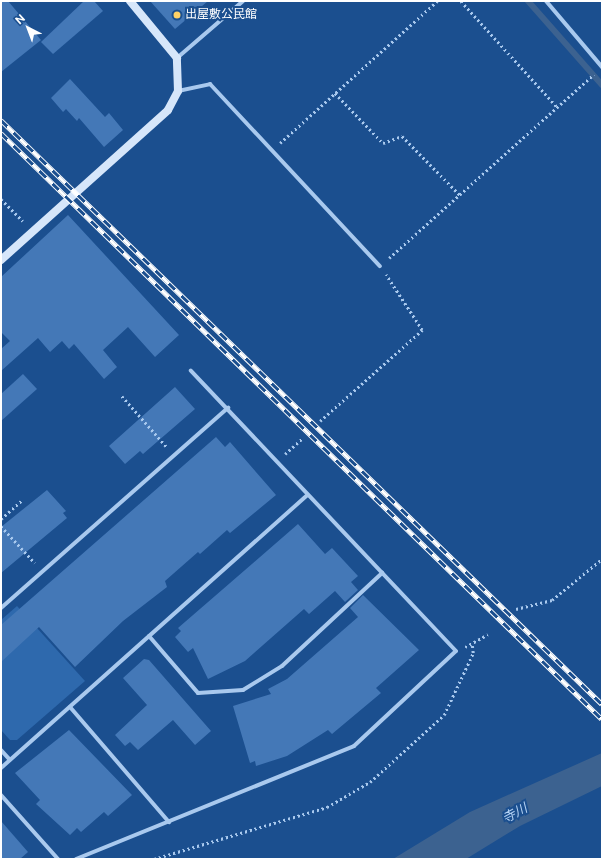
<!DOCTYPE html>
<html>
<head>
<meta charset="utf-8">
<style>
  body { margin:0 }
  #map { position:relative; width:603px; height:860px; overflow:hidden; background:#1b4f8f; font-family:"Public Sans","Noto Sans JP",sans-serif }
  div>[style] { position:absolute }
  [style*='--x'] { left:calc(var(--x)*1px); top:calc(var(--y)*1px); width:calc(var(--w)*1px); rotate:calc(var(--a)*1deg) }
  .green>* { inset:0; background:#2e69ad }
  .water>* { inset:0; background:#3c6290 }
  .stream>* { height:6px; margin:-3px; padding:0 3px; transform-origin:3px; border-radius:3px; background:#3c6290 }
  .building>* { inset:0; background:#4478b7 }
  .path>* { height:2.5px; margin-top:-1.25px; transform-origin:0; background:repeating-linear-gradient(90deg,#a9c9ee 0 2px,transparent 0 5px) }
  .street>* { height:4px; margin:-2px; padding:0 2px; transform-origin:2px; border-radius:2px; background:#a9c9ee }
  .secondary>* { height:8px; margin:-4px; padding:0 4px; transform-origin:4px; border-radius:4px; background:#d6e6fa }
  .rail>* { height:4.5px; margin-top:-2.25px; transform-origin:0; background:repeating-linear-gradient(90deg,#1b4f8f 0 9px,#fff 0 18px); box-sizing:border-box; border-block:1px solid #fff }
  .dots>* { width:11px; height:11px; translate:-50% -50%; box-sizing:border-box; border:2px solid #1b4f8f; border-radius:50% }
  span { translate:-50% -50%; white-space:nowrap; text-align:center; line-height:1.15; -webkit-text-stroke:4px #1b4f8f; paint-order:stroke }
  .poi-label { font-size:12px; color:#fff }
  .left { translate:0 -50%; text-align:left }
  .water-label { font-size:13px; color:#b5d3f5; font-style:italic }
  .frame { position:absolute; inset:0; border:2px solid #fff; pointer-events:none }
  .north { position:absolute; left:8px; top:8px; width:40px; height:40px; -webkit-text-stroke:3px #1b4f8f; paint-order:stroke; rotate:318deg; font-size:11px; font-weight:700; line-height:16px; text-align:center; color:#fff }
  .north::after { content:''; display:block; margin:auto; width:14px; height:18px; background:#fff; clip-path:polygon(50% 0,100% 100%,50% 72%,0 100%) }
</style>
</head>
<body>
<div id="map">
  <div class="green">
    <i style="clip-path:polygon(17px 606px,85px 681px,17px 740px,10px 740px,1px 730px,1px 620px)"></i>
  </div>
  <div class="water">
    <i style="clip-path:polygon(602px 753px,602px 786px,520px 826px,466px 859px,393px 859px,470px 812px)"></i>
  </div>
  <div class="stream">
    <i style="--x:528;--y:1;--w:112;--a:48.6"></i>
  </div>
  <div class="building">
    <i style="clip-path:polygon(1px 1px,8px 1px,41px 40px,1px 72px)"></i>
    <i style="clip-path:polygon(84px 1px,94px 1px,103px 11px,53px 54px,41px 42px)"></i>
    <i style="clip-path:polygon(150px 1px,208px 1px,175px 29px)"></i>
    <i style="clip-path:polygon(70px 79px,105px 117px,109px 113px,123px 130px,104px 147px,79px 118px,77px 121px,66px 109px,63px 112px,51px 98px)"></i>
    <i style="clip-path:polygon(68px 215px,179px 335px,155px 357px,128px 327px,103px 350px,117px 367px,104px 379px,74px 344px,69px 349px,62px 341px,50px 352px,38px 338px,1px 371px,1px 349px,10px 341px,1px 332px,1px 277px)"></i>
    <i style="clip-path:polygon(23px 374px,37px 389px,1px 421px,1px 394px)"></i>
    <i style="clip-path:polygon(175px 387px,195px 409px,143px 454px,140px 451px,125px 464px,109px 446px)"></i>
    <i style="clip-path:polygon(216px 437px,225px 447px,230px 442px,276px 495px,230px 533px,227px 530px,200px 554px,198px 552px,165px 581px,167px 587px,123px 621px,75px 667px,39px 627px,1px 662px,1px 625px)"></i>
    <i style="clip-path:polygon(47px 490px,66px 511px,63px 513px,67px 518px,1px 573px,1px 527px)"></i>
    <i style="clip-path:polygon(298px 524px,325px 554px,332px 548px,358px 576px,351px 582px,358px 590px,345px 602px,335px 591px,309px 614px,304px 609px,245px 661px,208px 679px,193px 648px,188px 652px,175px 637px,181px 631px,178px 628px)"></i>
    <i style="clip-path:polygon(363px 595px,419px 650px,376px 688px,381px 693px,332px 734px,328px 730px,287px 756px,256px 766px,255px 761px,250px 763px,233px 706px,271px 694px,268px 689px,287px 679px,358px 617px,350px 608px)"></i>
    <i style="clip-path:polygon(144px 659px,149px 660px,211px 731px,195px 745px,173px 720px,138px 750px,130px 742px,125px 746px,115px 735px,147px 705px,123px 678px)"></i>
    <i style="clip-path:polygon(69px 730px,132px 795px,108px 816px,104px 812px,81px 832px,77px 828px,70px 835px,36px 804px,40px 800px,15px 773px)"></i>
    <i style="clip-path:polygon(1px 821px,28px 852px,20px 859px,1px 859px)"></i>
  </div>
  <div class="path">
    <i style="--x:461;--y:1;--w:143;--a:47.8"></i>
    <i style="--x:335;--y:93;--w:69;--a:46.2"></i>
    <i style="--x:383;--y:143;--w:20;--a:-20"></i>
    <i style="--x:402;--y:136;--w:83;--a:45.5"></i>
    <i style="--x:280;--y:143;--w:212;--a:-42.1"></i>
    <i style="--x:1;--y:199;--w:31;--a:45"></i>
    <i style="--x:389;--y:258;--w:275;--a:-41.9"></i>
    <i style="--x:122;--y:396;--w:68;--a:48.6"></i>
    <i style="--x:320;--y:421;--w:137;--a:-41.7"></i>
    <i style="--x:422;--y:330;--w:66;--a:-123.2"></i>
    <i style="--x:285;--y:454;--w:24;--a:-42"></i>
    <i style="--x:1;--y:519;--w:27;--a:-42"></i>
    <i style="--x:1;--y:526;--w:50;--a:47.4"></i>
    <i style="--x:516;--y:609;--w:37;--a:-14"></i>
    <i style="--x:552;--y:600;--w:65;--a:-39.4"></i>
    <i style="--x:465;--y:647;--w:26;--a:-29"></i>
    <i style="--x:154;--y:859;--w:181;--a:-16.7"></i>
    <i style="--x:327;--y:807;--w:50;--a:-30.2"></i>
    <i style="--x:370;--y:782;--w:100;--a:-42.2"></i>
    <i style="--x:444;--y:715;--w:68;--a:-64.9"></i>
    <i style="--x:473;--y:653;--w:8;--a:-97"></i>
  </div>
  <div class="street">
    <i style="--x:546;--y:1;--w:87;--a:49.7"></i>
    <i style="--x:177;--y:58;--w:87;--a:-40.8"></i>
    <i style="--x:178;--y:91;--w:33;--a:-12"></i>
    <i style="--x:210;--y:84;--w:249;--a:47"></i>
    <i style="--x:1;--y:608;--w:303;--a:-41.4"></i>
    <i style="--x:149;--y:636;--w:75;--a:49.3"></i>
    <i style="--x:198;--y:693;--w:45;--a:-3.8"></i>
    <i style="--x:243;--y:690;--w:46;--a:-31.6"></i>
    <i style="--x:282;--y:666;--w:137;--a:-42.9"></i>
    <i style="--x:70;--y:707;--w:152;--a:49.3"></i>
    <i style="--x:1;--y:750;--w:13;--a:48"></i>
    <i style="--x:1;--y:768;--w:410;--a:-41.7"></i>
    <i style="--x:1;--y:795;--w:86;--a:48.3"></i>
    <i style="--x:76;--y:859;--w:300;--a:-22.1"></i>
    <i style="--x:354;--y:746;--w:139;--a:-43"></i>
    <i style="--x:456;--y:651;--w:386;--a:-133.4"></i>
  </div>
  <div class="secondary">
    <i style="--x:1;--y:260;--w:224;--a:-41.9"></i>
    <i style="--x:168;--y:110;--w:21;--a:-62"></i>
    <i style="--x:178;--y:91;--w:33;--a:-92"></i>
    <i style="--x:177;--y:58;--w:74;--a:-129.5"></i>
  </div>
  <div class="rail">
    <i style="--x:1;--y:120;--w:838;--a:44.18"></i>
    <i style="--x:1;--y:133;--w:839;--a:44.28"></i>
  </div>
  <div class="dots">
    <i style="left:177px;top:15px;background:#ffd166"></i>
  </div>
  <div class="poi-label">
    <span class="left" style="left:185px;top:15px">出屋敷公民館</span>
  </div>
  <div class="water-label">
    <span style="left:515px;top:814px;rotate:-28deg">寺川</span>
  </div>
  <div class="frame"></div>
  <div class="north">N</div>
</div>
</body>
</html>
